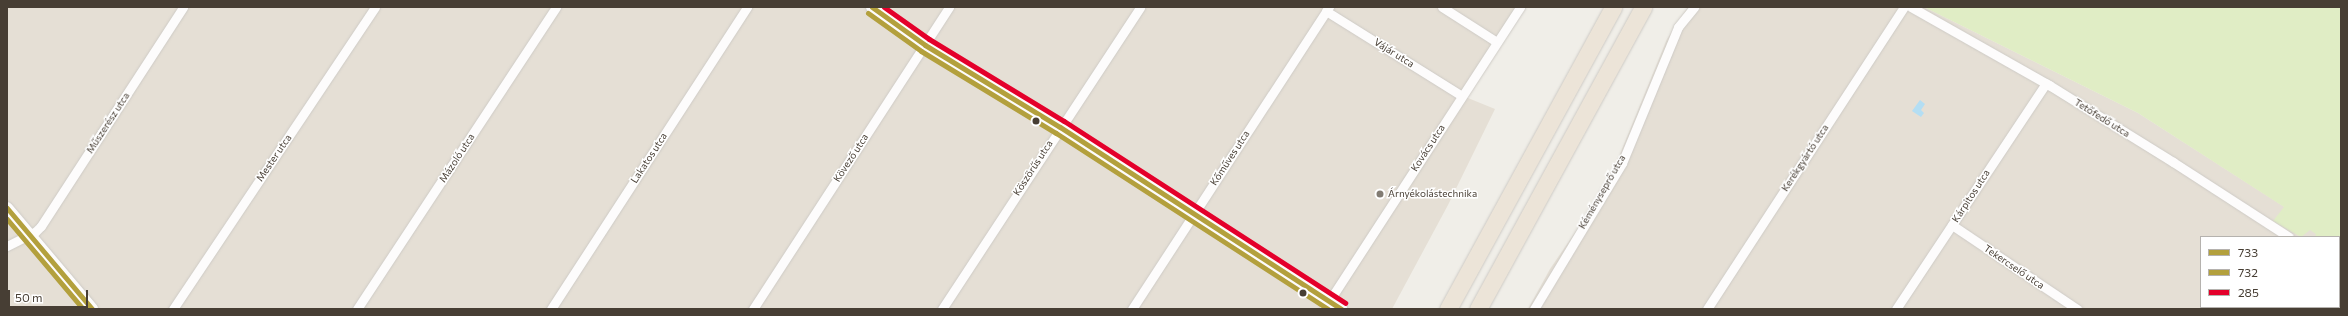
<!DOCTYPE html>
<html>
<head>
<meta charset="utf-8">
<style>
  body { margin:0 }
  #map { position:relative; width:2348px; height:316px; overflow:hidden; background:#f0eee8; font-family:Commissioner,sans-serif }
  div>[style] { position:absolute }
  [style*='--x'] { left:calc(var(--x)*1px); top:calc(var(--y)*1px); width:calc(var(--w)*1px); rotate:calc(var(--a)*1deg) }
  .residential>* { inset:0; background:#e5dfd5 }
  .green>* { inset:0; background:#e0edc5 }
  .water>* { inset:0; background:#b4def3 }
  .roads { filter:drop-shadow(0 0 1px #cecbc6) drop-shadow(0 0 1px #cecbc6) }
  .minor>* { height:9px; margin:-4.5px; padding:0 4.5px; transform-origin:4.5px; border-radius:4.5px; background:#fdfcfc }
  .tertiary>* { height:12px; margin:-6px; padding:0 6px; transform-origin:6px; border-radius:6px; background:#fdfcfc }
  .motorway>* { height:17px; margin:-8.5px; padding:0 8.5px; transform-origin:8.5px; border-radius:8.5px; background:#ece4d8 }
  .bus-1>* { height:5px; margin:-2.5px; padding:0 2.5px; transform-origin:2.5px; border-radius:2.5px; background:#b3a03d }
  .bus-2>* { height:5px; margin:-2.5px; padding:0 2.5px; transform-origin:2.5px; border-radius:2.5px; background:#b3a03d }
  .bus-3>* { height:5px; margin:-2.5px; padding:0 2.5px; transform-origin:2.5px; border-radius:2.5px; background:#e4002b }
  .dots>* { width:11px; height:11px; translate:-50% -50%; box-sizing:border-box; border:2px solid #fff; border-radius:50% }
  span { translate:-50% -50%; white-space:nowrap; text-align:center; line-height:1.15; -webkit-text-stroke:3px #fff; paint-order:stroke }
  .street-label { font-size:10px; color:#473e34 }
  .poi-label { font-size:10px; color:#473e34 }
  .left { translate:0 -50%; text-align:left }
  .frame { position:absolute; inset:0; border:8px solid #473e34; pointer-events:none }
  .legend { position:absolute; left:2200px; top:236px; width:140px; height:72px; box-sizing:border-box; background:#fff; border:1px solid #b5b2ae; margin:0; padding:5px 7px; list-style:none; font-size:12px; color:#473e34 }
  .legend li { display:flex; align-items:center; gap:8px; height:20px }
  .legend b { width:20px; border:1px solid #b5b2ae }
  .scale { position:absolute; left:8px; top:290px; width:80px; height:18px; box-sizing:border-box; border:2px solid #473e34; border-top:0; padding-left:5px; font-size:12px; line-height:14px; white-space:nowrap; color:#473e34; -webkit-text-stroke:3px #fff; paint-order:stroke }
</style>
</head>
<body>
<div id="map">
  <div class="residential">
    <i style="clip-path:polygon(7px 7px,1520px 7px,1463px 96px,1495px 109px,1448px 205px,1392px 309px,7px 309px)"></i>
    <i style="clip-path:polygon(1688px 7px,1924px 7px,2138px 113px,2331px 237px,2201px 237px,2201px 307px,2339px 307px,2339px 242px,2341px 243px,2341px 309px,1528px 309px,1550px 269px,1589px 212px,1618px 159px,1667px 39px)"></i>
  </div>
  <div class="green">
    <i style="clip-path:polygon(1924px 7px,2341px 7px,2341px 256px,2339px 256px,2339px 237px,2315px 237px,2316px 234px,2310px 230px,2301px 237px,2273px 221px,2284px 207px,2138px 113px)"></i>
  </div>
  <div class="water">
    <i style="clip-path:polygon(1920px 100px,1925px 104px,1921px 110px,1924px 113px,1921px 117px,1912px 111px)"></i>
  </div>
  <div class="roads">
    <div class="minor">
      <i style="--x:1442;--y:7;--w:65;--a:32.5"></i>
      <i style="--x:1911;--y:7;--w:159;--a:29.5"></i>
      <i style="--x:2049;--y:85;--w:146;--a:31.8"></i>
      <i style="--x:2173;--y:162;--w:138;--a:32.9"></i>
      <i style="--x:1326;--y:11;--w:160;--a:32"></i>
      <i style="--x:1952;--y:225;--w:151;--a:33.9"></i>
      <i style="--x:7;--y:246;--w:31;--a:-27"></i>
      <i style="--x:35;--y:232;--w:8;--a:-45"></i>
      <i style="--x:41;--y:226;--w:261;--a:-57"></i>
      <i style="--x:2339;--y:270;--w:2;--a:27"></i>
      <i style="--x:173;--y:309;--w:363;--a:-56.2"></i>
      <i style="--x:357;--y:309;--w:362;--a:-56.6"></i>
      <i style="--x:551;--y:309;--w:360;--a:-57"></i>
      <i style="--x:753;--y:309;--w:360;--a:-57"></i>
      <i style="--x:942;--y:309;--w:361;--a:-56.7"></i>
      <i style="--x:1132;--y:309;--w:361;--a:-56.9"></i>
      <i style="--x:1324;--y:309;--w:360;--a:-57"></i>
      <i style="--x:1534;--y:309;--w:170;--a:-58.9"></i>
      <i style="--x:1622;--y:163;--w:147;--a:-67.6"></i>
      <i style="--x:1678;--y:27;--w:26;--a:-51"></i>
      <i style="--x:1707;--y:309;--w:361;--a:-56.9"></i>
      <i style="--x:1896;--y:309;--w:271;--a:-56.4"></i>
      <i style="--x:2259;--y:309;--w:2;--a:-63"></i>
    </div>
    <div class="tertiary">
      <i style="--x:872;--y:7;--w:65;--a:35.6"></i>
      <i style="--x:925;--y:45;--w:158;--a:31.3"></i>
      <i style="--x:1060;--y:127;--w:335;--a:32.9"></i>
      <i style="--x:7;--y:208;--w:132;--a:49.9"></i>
    </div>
    <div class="motorway">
      <i style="--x:1448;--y:309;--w:344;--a:-61.3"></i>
      <i style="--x:1478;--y:309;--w:344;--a:-61.3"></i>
    </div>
  </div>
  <div class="bus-1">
    <i style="--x:872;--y:7;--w:65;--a:35.6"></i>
    <i style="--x:925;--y:45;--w:158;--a:31.3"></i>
    <i style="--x:1060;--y:127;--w:335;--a:32.9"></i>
    <i style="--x:7;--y:208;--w:132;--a:49.9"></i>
  </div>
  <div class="bus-2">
    <i style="--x:868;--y:13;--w:65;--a:35.6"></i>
    <i style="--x:921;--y:51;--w:158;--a:31.3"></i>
    <i style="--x:1056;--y:133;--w:324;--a:32.9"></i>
    <i style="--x:7;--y:219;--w:118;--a:49.8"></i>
  </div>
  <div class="bus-3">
    <i style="--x:884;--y:7;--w:55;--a:35.4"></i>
    <i style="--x:929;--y:39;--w:158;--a:31.3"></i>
    <i style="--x:1064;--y:121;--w:335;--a:32.9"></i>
  </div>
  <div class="dots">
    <i style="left:1036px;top:121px;background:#473e34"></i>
    <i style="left:1380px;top:194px;background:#827c73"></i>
    <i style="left:1303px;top:293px;background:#473e34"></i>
  </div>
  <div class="street-label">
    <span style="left:1394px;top:53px;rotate:32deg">Vájár utca</span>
    <span style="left:2102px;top:118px;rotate:32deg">Tetőfedő utca</span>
    <span style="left:108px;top:123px;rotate:-57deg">Műszerész utca</span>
    <span style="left:1428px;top:148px;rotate:-57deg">Kovács utca</span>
    <span style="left:274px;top:158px;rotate:-56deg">Mester utca</span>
    <span style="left:457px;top:158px;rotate:-57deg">Mázoló utca</span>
    <span style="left:649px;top:158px;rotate:-57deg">Lakatos utca</span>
    <span style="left:851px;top:158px;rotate:-57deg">Kövező utca</span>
    <span style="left:1230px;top:158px;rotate:-57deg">Kőműves utca</span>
    <span style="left:1805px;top:158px;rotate:-57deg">Kerékgyártó utca</span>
    <span style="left:1033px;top:168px;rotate:-57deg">Köszörűs utca</span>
    <span style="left:1602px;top:192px;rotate:-60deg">Kéményseprő utca</span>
    <span style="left:1971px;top:196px;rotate:-57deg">Kárpitos utca</span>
    <span style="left:2014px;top:267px;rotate:34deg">Tekercselő utca</span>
  </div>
  <div class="poi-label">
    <span class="left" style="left:1388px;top:194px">Árnyékolástechnika</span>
  </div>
  <div class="frame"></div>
  <ul class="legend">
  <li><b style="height:5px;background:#b3a03d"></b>733</li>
  <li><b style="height:5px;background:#b3a03d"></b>732</li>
  <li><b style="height:5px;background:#e4002b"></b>285</li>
  </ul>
  <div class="scale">50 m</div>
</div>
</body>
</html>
